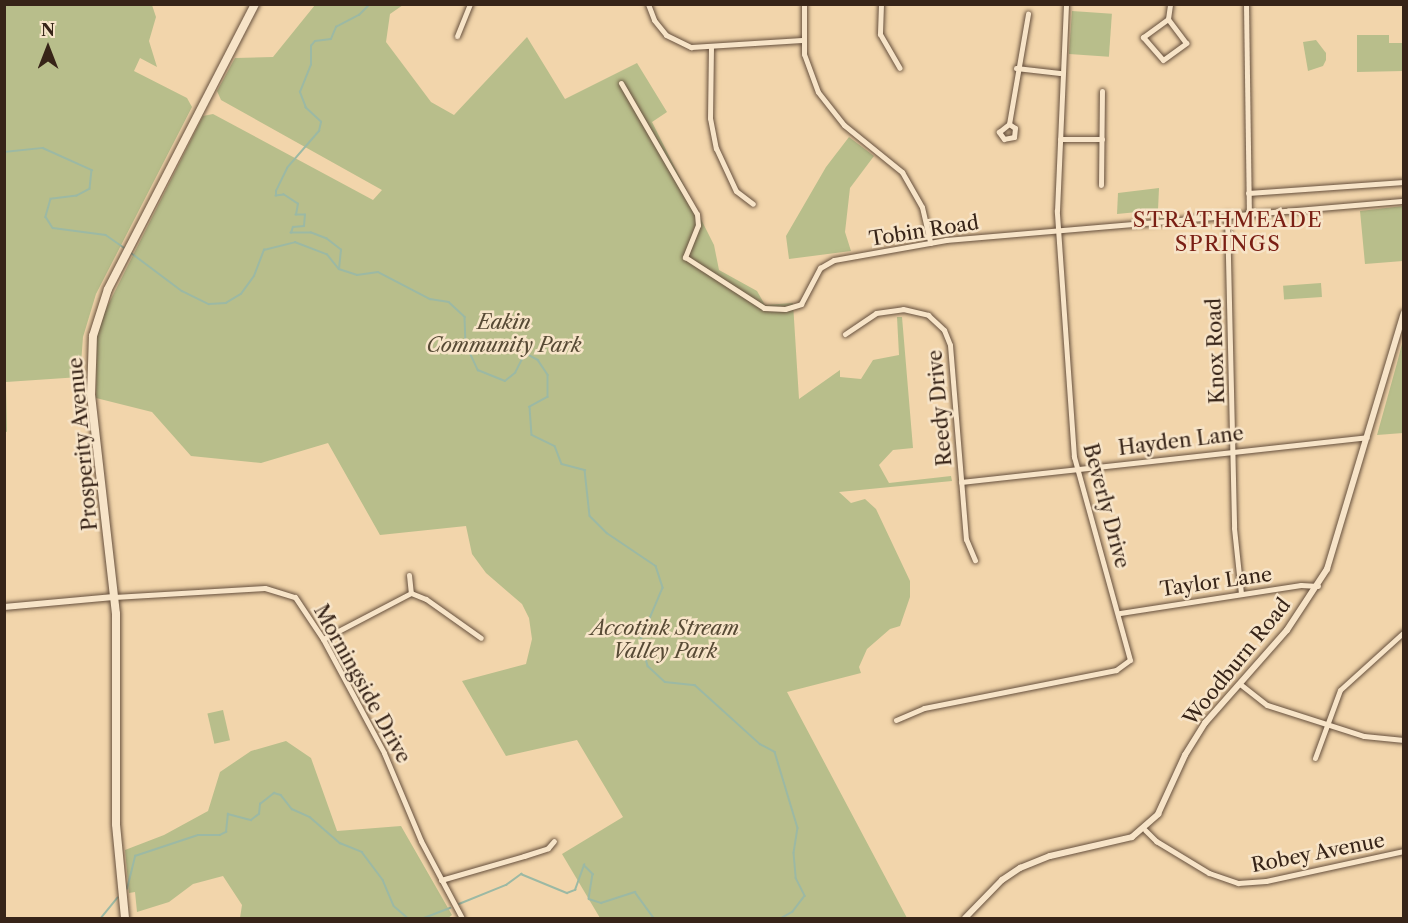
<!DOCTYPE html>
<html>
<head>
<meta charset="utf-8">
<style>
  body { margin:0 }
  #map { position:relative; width:1408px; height:923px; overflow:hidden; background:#f2d5ab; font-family:"Libre Caslon Text",serif }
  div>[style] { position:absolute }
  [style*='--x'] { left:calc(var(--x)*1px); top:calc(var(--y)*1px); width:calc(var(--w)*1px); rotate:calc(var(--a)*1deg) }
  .green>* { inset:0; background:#b8be8b; transform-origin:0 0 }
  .stream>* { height:1.5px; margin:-0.75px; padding:0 0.75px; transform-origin:0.75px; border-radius:0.75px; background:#9cb9a4 }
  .roads { filter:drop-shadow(0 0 2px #66503d) drop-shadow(0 0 2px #66503d) }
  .minor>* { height:5px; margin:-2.5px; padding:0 2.5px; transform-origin:2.5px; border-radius:2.5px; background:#f7e4c8 }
  .tertiary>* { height:6px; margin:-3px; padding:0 3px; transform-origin:3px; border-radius:3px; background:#f7e4c8 }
  .secondary>* { height:8px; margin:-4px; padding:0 4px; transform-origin:4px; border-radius:4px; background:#f7e4c8 }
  span { translate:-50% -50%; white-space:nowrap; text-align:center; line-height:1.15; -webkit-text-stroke:5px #f7e4c8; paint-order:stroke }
  .street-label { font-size:20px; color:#372418 }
  .park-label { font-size:20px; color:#574a35; font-style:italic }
  .neighbourhood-label { font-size:21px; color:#7a1f14; letter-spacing:1.5px }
  .frame { position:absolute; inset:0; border:6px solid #372418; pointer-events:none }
  .north { position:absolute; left:18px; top:18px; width:60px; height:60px; -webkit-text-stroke:4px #f7e4c8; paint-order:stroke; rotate:0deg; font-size:16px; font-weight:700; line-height:24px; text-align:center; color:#372418 }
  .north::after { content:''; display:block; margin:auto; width:21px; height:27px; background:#372418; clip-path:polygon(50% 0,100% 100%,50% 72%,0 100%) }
</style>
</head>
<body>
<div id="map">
  <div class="green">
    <i style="clip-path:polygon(4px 5px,152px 5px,156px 17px,149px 41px,157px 67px,140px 58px,134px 71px,187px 98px,192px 107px,96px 294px,83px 337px,80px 377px,6px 382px,7px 432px,4px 431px)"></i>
    <i style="clip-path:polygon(315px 5px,403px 5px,390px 14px,386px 42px,431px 102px,454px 115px,527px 37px,565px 99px,637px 63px,667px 112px,652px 122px,714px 245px,719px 270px,757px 291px,765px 305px,793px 303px,799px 399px,840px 370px,840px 377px,861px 379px,873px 360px,899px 355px,897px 317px,902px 317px,913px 448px,893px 450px,879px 465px,889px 483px,951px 476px,952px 481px,839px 492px,851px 503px,865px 499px,876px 509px,910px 581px,910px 597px,900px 626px,890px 629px,867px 649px,859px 667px,861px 673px,787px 692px,907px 918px,600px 918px,562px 854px,623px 817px,577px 740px,506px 756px,462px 681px,526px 664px,532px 639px,529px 618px,522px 604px,486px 573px,472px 554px,466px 526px,380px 535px,328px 443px,261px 463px,191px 456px,152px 412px,96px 398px,97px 332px,104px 313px,203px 116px,213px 114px,373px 200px,382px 190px,221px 100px,217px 91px,235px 58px,273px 57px)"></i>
    <i style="left:1072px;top:11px;width:40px;height:43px;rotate:4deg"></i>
    <i style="clip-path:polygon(1357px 35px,1389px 35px,1389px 43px,1402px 43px,1403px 71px,1357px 72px)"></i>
    <i style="clip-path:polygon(1316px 40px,1326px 53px,1326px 60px,1323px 66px,1308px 71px,1303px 42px)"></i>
    <i style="clip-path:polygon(849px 137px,874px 156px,850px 188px,845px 232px,851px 251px,789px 259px,786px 236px,826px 167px)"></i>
    <i style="clip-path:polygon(1159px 188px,1158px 210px,1117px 214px,1118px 193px)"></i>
    <i style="clip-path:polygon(1403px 206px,1403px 261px,1365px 264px,1360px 211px)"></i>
    <i style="left:1321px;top:283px;width:14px;height:38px;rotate:86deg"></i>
    <i style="clip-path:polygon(1403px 340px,1403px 433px,1377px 435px,1397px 363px)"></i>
    <i style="left:223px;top:710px;width:31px;height:16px;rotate:77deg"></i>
    <i style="clip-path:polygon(286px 741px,311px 758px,337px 831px,401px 826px,452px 915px,448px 918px,240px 918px,242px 905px,223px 876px,193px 884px,169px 902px,137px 912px,135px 892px,129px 893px,125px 850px,164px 835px,208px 811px,220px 772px,251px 751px)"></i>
  </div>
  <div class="stream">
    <i style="--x:4;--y:152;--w:39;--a:-6"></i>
    <i style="--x:43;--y:148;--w:54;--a:24.2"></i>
    <i style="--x:92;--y:170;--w:19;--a:96"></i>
    <i style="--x:90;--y:189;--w:15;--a:152"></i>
    <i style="--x:77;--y:196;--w:26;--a:173"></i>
    <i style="--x:51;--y:199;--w:19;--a:106"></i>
    <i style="--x:46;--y:217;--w:13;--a:58"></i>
    <i style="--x:53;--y:228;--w:53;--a:7.5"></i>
    <i style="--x:106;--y:235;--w:24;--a:35"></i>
    <i style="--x:130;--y:252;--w:65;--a:36.9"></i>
    <i style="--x:182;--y:291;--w:30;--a:26"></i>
    <i style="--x:209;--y:304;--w:17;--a:-3"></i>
    <i style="--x:226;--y:303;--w:17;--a:-31"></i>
    <i style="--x:241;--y:294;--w:22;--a:-54"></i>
    <i style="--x:254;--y:276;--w:28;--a:-69"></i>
    <i style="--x:264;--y:250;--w:32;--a:-14"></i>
    <i style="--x:295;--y:242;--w:34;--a:21"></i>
    <i style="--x:327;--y:254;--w:19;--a:51"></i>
    <i style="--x:339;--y:269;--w:19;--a:18"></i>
    <i style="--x:357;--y:275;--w:21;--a:-8"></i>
    <i style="--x:378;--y:272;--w:59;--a:27.4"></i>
    <i style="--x:430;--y:299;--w:19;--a:9"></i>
    <i style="--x:449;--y:302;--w:22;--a:43"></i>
    <i style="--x:465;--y:317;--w:27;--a:88"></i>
    <i style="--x:466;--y:344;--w:29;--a:65"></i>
    <i style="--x:478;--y:370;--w:29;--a:22"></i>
    <i style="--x:505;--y:381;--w:13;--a:-39"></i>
    <i style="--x:515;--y:373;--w:22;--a:-63"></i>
    <i style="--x:525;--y:353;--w:15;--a:28"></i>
    <i style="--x:538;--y:360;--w:18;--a:56"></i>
    <i style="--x:548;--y:375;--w:22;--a:90"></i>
    <i style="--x:548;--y:397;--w:21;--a:151"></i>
    <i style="--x:530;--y:407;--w:28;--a:86"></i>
    <i style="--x:532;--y:435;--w:25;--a:26"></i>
    <i style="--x:555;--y:446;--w:19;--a:69"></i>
    <i style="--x:562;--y:464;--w:24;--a:15"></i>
    <i style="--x:585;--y:470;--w:46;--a:83.8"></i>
    <i style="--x:590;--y:516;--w:24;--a:45"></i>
    <i style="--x:607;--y:533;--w:59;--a:34"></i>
    <i style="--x:656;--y:566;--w:23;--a:72"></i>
    <i style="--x:663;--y:588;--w:56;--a:112.9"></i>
    <i style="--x:641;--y:640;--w:27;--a:75"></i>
    <i style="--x:648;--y:666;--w:23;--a:43"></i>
    <i style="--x:665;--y:682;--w:30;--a:6"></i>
    <i style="--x:695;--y:685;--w:88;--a:42.2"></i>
    <i style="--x:760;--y:744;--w:17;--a:28"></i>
    <i style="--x:775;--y:752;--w:79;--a:73.2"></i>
    <i style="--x:798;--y:828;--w:25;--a:99"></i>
    <i style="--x:794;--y:853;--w:25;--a:85"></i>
    <i style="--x:796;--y:878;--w:20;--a:63"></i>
    <i style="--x:805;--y:896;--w:20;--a:127"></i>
    <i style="--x:793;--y:912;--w:13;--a:151"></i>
    <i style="--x:339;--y:269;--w:19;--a:-84"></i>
    <i style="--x:341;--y:250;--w:18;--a:-142"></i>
    <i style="--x:327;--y:239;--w:17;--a:-159"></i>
    <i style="--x:311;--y:233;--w:20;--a:180"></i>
    <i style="--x:291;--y:233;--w:6;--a:-72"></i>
    <i style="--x:293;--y:227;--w:11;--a:-5"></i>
    <i style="--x:304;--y:226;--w:11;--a:-85"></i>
    <i style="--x:305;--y:215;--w:9;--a:180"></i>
    <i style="--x:296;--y:215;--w:11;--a:-80"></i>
    <i style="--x:298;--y:204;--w:17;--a:-147"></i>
    <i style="--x:284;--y:195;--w:8;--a:173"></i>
    <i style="--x:276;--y:196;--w:5;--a:-90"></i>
    <i style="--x:276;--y:191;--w:25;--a:-64"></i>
    <i style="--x:287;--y:168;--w:49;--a:-49.1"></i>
    <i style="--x:319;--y:131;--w:9;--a:-77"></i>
    <i style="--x:321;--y:122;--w:21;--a:-137"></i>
    <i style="--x:306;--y:108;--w:17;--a:-111"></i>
    <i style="--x:300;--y:92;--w:29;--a:-68"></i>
    <i style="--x:311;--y:65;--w:19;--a:-90"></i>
    <i style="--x:311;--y:46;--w:6;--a:-51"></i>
    <i style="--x:315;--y:41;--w:16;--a:-7"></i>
    <i style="--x:331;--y:39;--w:13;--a:-67"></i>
    <i style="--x:336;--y:27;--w:26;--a:-28"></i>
    <i style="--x:359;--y:15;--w:16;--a:-45"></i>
    <i style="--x:127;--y:889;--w:34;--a:-76"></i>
    <i style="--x:135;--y:856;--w:66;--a:-18.4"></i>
    <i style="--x:198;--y:835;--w:22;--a:0"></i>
    <i style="--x:220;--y:835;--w:7;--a:-27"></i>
    <i style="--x:226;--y:832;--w:18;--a:-84"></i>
    <i style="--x:228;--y:814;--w:24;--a:15"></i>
    <i style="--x:251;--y:820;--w:10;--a:-37"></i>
    <i style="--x:259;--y:814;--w:10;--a:-84"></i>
    <i style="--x:260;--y:804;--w:18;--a:-38"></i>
    <i style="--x:274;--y:793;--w:7;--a:16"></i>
    <i style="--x:281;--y:795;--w:18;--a:52"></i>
    <i style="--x:292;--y:809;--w:20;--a:24"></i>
    <i style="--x:310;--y:817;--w:40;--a:41"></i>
    <i style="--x:340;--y:843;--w:24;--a:22"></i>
    <i style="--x:362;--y:852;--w:35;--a:53"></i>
    <i style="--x:383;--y:880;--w:28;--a:67"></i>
    <i style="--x:394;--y:906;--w:18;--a:41"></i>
    <i style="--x:459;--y:904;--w:51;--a:-22"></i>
    <i style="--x:506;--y:885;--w:19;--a:-36"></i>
    <i style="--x:521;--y:874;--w:50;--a:22.4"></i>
    <i style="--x:567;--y:893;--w:9;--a:-21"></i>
    <i style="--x:575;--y:890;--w:27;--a:-70"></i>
    <i style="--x:584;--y:865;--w:13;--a:45"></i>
    <i style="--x:593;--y:874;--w:25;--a:99"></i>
    <i style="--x:589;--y:899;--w:13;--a:18"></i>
    <i style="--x:601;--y:903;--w:36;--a:-18"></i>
    <i style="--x:635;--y:892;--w:32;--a:54"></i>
    <i style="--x:101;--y:918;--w:26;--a:-51"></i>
    <i style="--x:424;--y:918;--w:28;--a:-21"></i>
  </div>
  <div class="roads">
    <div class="minor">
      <i style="--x:648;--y:4;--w:17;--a:69"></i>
      <i style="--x:654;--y:20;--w:19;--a:51"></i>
      <i style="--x:666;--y:35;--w:28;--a:26"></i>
      <i style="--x:691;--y:47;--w:111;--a:-3.6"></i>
      <i style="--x:804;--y:4;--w:50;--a:90"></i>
      <i style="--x:804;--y:54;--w:40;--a:69.8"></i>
      <i style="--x:818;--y:92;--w:42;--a:51.8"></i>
      <i style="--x:844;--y:125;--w:75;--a:39"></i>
      <i style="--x:902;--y:172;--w:40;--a:60.3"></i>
      <i style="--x:922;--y:207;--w:37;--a:77"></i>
      <i style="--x:881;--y:4;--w:30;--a:92"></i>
      <i style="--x:880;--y:34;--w:39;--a:60"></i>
      <i style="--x:1246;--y:4;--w:207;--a:89.2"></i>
      <i style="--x:1168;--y:19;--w:31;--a:144"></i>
      <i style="--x:1143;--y:37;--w:30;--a:49"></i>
      <i style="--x:1163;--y:60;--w:29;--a:-36"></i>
      <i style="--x:1186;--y:43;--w:30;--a:-127"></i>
      <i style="--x:1168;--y:19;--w:15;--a:-82"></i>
      <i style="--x:457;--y:36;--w:35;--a:-68"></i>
      <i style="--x:711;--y:47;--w:71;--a:90.8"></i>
      <i style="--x:710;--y:118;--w:31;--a:79"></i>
      <i style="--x:716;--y:148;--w:47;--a:65.1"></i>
      <i style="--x:736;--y:191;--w:21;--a:37"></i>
      <i style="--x:1016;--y:68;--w:44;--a:6.5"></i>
      <i style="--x:621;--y:83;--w:151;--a:59.9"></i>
      <i style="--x:697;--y:214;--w:11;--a:85"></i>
      <i style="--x:698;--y:225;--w:35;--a:112"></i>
      <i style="--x:685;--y:257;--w:94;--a:32.8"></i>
      <i style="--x:764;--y:308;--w:21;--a:3"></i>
      <i style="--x:785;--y:309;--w:17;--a:-17"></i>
      <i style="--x:801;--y:304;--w:41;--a:-62.2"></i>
      <i style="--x:820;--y:268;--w:16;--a:-30"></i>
      <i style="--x:834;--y:260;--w:114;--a:-10.1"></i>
      <i style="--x:946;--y:240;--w:460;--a:-4.9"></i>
      <i style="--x:1009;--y:124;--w:7;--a:34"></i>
      <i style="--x:1015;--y:128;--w:9;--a:96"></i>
      <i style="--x:1014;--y:137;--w:10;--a:169"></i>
      <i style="--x:1004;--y:139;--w:9;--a:-126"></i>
      <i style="--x:999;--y:132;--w:13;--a:-39"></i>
      <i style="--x:1009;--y:124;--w:112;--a:-80.2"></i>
      <i style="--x:1060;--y:139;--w:42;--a:0"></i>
      <i style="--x:1101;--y:185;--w:94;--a:-89.4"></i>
      <i style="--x:1248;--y:193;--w:156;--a:-4"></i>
      <i style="--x:1227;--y:214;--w:314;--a:88.7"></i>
      <i style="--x:1234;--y:528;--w:66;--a:83.9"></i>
      <i style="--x:845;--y:334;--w:37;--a:-34"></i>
      <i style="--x:876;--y:313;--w:27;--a:-8"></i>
      <i style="--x:903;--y:309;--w:26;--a:13"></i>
      <i style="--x:928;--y:315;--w:22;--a:43"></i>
      <i style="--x:944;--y:330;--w:16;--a:68"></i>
      <i style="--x:950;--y:345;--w:195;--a:85.3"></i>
      <i style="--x:966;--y:539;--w:23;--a:67"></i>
      <i style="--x:961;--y:482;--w:408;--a:-6.3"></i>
      <i style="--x:409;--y:575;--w:18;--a:84"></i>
      <i style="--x:114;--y:597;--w:151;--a:-3.4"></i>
      <i style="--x:265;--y:588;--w:31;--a:17"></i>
      <i style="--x:295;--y:597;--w:50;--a:56.3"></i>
      <i style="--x:323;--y:639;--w:129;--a:61.8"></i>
      <i style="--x:384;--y:753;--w:95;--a:67.2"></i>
      <i style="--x:421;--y:841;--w:87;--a:62"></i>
      <i style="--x:1120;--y:613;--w:183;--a:-8.8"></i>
      <i style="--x:1301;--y:585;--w:17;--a:3"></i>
      <i style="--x:323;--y:639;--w:99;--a:-27.6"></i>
      <i style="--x:411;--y:593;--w:16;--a:22"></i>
      <i style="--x:426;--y:599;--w:67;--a:35.3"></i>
      <i style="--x:1240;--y:684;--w:34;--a:38"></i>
      <i style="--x:1267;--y:705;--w:102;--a:17.7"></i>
      <i style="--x:1364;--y:736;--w:40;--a:5.7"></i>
      <i style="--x:896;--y:720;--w:30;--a:-23"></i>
      <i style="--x:924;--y:708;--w:196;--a:-11.2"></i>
      <i style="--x:1116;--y:670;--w:17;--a:-36"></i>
      <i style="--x:1130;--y:660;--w:211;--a:-105.4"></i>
      <i style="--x:1074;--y:457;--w:247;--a:-94"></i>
      <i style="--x:1057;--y:211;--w:207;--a:-87.5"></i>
      <i style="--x:1315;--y:758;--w:72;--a:-69.8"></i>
      <i style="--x:1340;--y:690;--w:86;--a:-42.2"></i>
      <i style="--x:1145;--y:830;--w:16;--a:45"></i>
      <i style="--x:1156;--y:841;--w:62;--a:31.1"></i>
      <i style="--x:1209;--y:873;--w:31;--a:19"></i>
      <i style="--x:1238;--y:883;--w:28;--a:-4"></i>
      <i style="--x:1266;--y:881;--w:141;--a:-12.3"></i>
      <i style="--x:441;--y:880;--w:86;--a:-16.1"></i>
      <i style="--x:524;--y:856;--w:25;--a:-18"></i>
      <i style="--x:548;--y:848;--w:9;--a:-49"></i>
    </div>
    <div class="tertiary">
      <i style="--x:4;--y:607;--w:110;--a:-5.2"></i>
      <i style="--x:965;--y:918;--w:53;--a:-45.8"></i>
      <i style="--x:1002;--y:880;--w:22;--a:-34"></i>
      <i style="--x:1020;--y:868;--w:32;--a:-22"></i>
      <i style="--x:1050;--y:856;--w:84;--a:-13"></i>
      <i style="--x:1132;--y:837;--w:35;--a:-41"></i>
      <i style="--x:1158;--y:814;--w:65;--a:-65.4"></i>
      <i style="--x:1185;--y:755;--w:38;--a:-58"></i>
      <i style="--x:1205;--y:723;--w:124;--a:-48.6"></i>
      <i style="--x:1287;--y:630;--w:73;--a:-56.7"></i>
      <i style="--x:1327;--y:569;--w:267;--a:-73.3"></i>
    </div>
    <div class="secondary">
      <i style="--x:125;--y:918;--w:94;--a:-95.5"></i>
      <i style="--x:116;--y:824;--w:210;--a:-90"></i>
      <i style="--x:116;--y:614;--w:220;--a:-96.5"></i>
      <i style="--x:91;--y:395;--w:59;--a:-88.1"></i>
      <i style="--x:93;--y:336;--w:49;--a:-72.3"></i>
      <i style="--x:108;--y:289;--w:321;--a:-62.7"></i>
    </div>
  </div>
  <div class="street-label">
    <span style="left:924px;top:231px;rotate:-9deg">Tobin Road</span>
    <span style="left:1216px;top:351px;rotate:-92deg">Knox Road</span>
    <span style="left:940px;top:408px;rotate:-95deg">Reedy Drive</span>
    <span style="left:1181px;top:441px;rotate:-7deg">Hayden Lane</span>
    <span style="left:83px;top:444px;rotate:-95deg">Prosperity Avenue</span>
    <span style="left:1106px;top:506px;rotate:75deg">Beverly Drive</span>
    <span style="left:1216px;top:582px;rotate:-8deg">Taylor Lane</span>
    <span style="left:1237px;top:662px;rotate:-51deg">Woodburn Road</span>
    <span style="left:362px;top:684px;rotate:61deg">Morningside Drive</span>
    <span style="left:1318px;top:853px;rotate:-11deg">Robey Avenue</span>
  </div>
  <div class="park-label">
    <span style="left:504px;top:334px">Eakin<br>Community Park</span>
    <span style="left:665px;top:640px">Accotink Stream<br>Valley Park</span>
  </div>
  <div class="neighbourhood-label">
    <span style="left:1228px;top:232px">STRATHMEADE<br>SPRINGS</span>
  </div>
  <div class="frame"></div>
  <div class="north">N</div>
</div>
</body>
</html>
